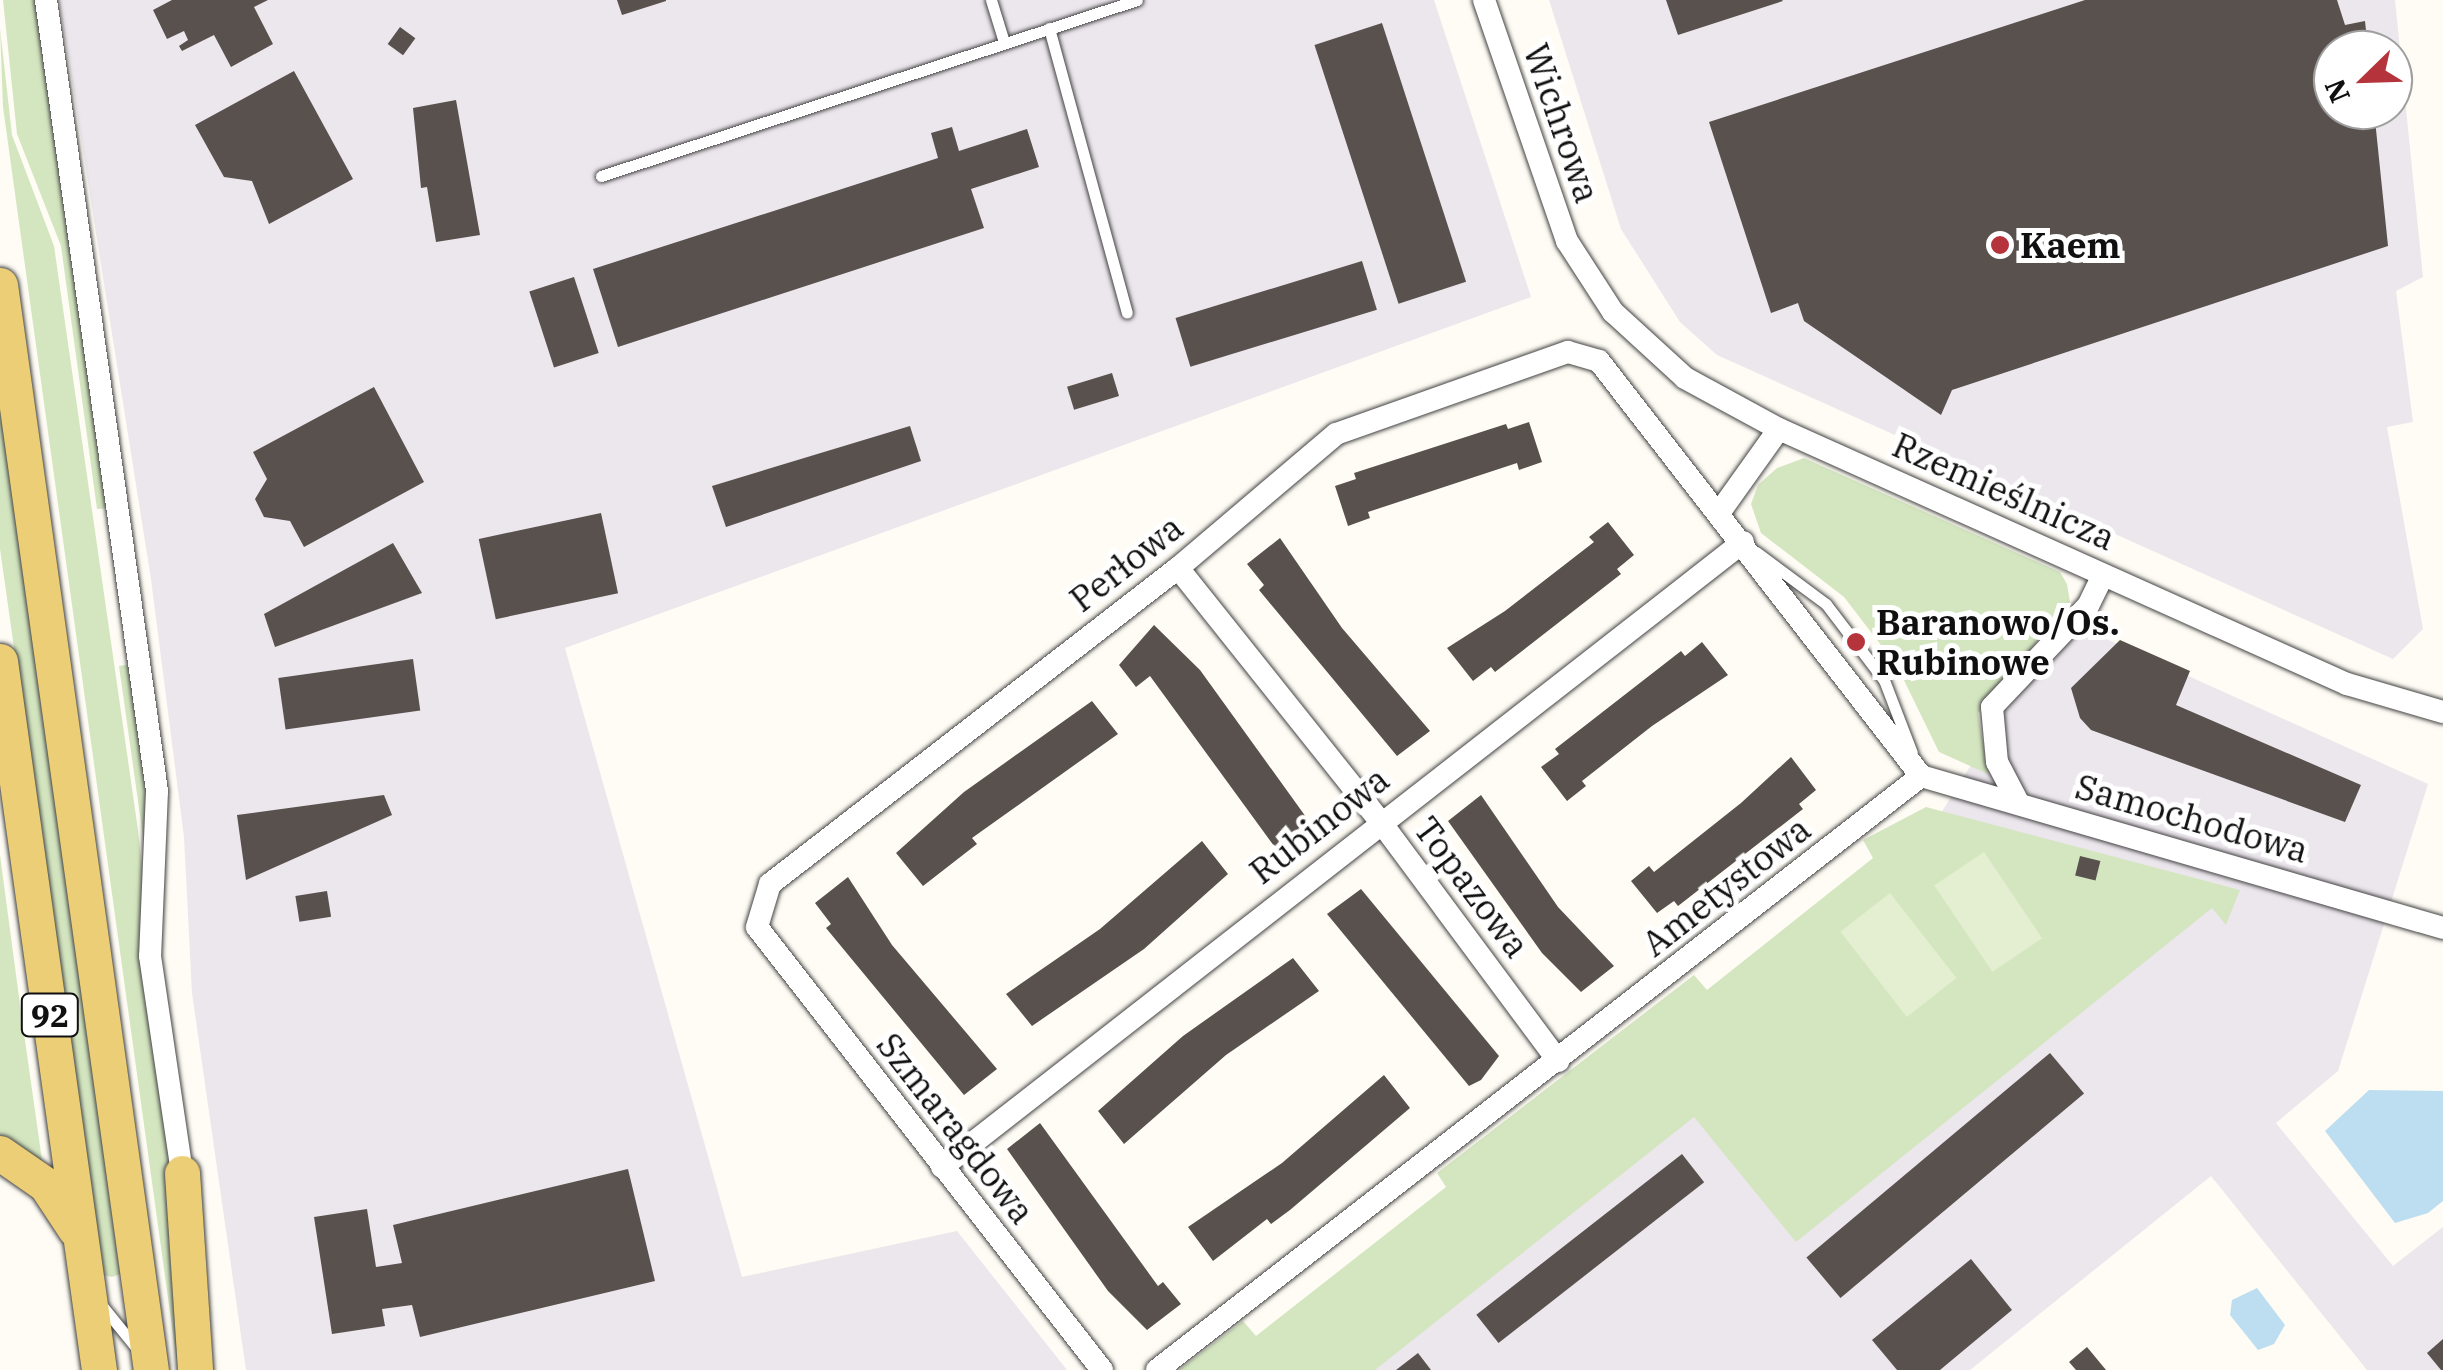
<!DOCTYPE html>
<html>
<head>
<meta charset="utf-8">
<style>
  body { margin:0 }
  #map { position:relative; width:2443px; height:1370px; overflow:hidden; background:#fefcf4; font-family:"IBM Plex Serif",serif }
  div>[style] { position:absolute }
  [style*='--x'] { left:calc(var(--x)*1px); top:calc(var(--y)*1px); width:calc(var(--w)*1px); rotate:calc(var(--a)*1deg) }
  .industrial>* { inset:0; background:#ece6ed }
  .green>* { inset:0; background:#d4e6c0 }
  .pitch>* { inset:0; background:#e4eed1; transform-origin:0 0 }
  .water>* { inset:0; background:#bddef1 }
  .building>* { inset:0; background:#58514d; transform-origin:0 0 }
  .roads { filter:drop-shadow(0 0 2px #434343) drop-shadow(0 0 2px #434343) }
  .lane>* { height:11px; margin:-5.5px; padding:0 5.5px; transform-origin:5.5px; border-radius:5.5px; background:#fff }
  .street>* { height:22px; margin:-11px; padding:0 11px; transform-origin:11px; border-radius:11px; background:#fff }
  .primary>* { height:35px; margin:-17.5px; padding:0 17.5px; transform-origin:17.5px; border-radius:17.5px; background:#ecce76 }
  .dots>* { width:28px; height:28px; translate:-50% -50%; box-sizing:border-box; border:5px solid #fff; border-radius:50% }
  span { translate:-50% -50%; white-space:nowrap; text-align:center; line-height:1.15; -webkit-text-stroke:10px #fff; paint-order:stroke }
  .shield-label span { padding:2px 8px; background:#fff; border:2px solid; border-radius:8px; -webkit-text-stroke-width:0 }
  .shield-label { font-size:32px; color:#101010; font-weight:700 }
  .street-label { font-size:35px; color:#101010 }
  .poi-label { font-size:35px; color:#101010; font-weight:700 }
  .left { translate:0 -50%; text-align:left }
  .north { position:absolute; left:2313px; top:30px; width:100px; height:100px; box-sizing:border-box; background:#fff; border:2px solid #9f9f9f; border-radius:50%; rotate:247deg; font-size:28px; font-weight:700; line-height:40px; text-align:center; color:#101010 }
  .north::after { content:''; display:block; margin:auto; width:35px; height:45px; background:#b5333b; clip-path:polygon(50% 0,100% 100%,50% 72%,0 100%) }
</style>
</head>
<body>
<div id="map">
  <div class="industrial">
    <i style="clip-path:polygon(59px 0,1434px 0,1531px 297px,565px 648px,742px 1277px,957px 1231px,1067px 1370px,246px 1370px,192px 993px,184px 837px,151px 579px)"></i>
    <i style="clip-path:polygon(evenodd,1549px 0,2395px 0,2423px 277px,2396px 291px,2413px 422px,2387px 427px,2423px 629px,2393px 659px,1717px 355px,1680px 322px,1621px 229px,1549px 0,2333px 50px,2393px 50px,2393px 110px,2333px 110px,2333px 50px)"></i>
    <i style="clip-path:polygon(2062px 619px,2428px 784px,2338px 1071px,2276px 1123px,2393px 1266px,2443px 1227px,2443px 1370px,2367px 1370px,2211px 1176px,1970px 1370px,1236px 1370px,1938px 818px)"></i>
  </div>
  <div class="green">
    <i style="clip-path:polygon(3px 0,39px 0,110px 508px,97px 509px,61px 246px,17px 134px)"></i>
    <i style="clip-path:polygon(0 28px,12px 135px,54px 246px,138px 830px,175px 1175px,178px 1370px,3px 107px)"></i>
    <i style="clip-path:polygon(0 389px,120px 1274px,112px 1277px,103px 1275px,0 549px)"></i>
    <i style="clip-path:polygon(1804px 458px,2060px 572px,2067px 584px,2070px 602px,1978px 713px,1988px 774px,1939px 752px,1897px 666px,1844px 597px,1761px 533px,1751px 504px,1758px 485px,1777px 468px)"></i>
    <i style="clip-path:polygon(132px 664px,148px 776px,147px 865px,119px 666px)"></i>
    <i style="clip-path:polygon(1926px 807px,2240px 890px,2226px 925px,2212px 908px,1796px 1242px,1694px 1117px,1375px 1370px,1179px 1370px,1243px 1321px,1256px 1336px,1446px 1187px,1437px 1173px,1694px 975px,1707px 990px,1873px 858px,1863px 840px)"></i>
    <i style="clip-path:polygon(0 855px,21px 1012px,43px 1167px,0 1135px)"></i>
  </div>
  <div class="pitch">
    <i style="left:1984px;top:852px;width:104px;height:60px;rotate:56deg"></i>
    <i style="left:1890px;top:893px;width:108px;height:63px;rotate:52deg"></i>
  </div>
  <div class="water">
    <i style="clip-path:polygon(2369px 1090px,2443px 1091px,2443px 1201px,2428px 1213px,2395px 1223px,2325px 1131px)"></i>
    <i style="clip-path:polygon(2257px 1288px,2285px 1325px,2274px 1344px,2258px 1350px,2230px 1315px,2232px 1300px)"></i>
  </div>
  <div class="building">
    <i style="clip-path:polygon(172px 0,268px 0,254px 7px,273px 44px,231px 67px,214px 35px,182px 51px,179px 46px,188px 40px,184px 31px,167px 39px,153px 10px)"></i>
    <i style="clip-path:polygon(617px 0,666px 0,666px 1px,622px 15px)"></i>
    <i style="clip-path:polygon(1666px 0,1782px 0,1783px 1px,1678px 35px)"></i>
    <i style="clip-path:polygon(2085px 0,2337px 0,2345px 25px,2365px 21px,2368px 50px,2333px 50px,2333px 110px,2374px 110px,2388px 246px,1952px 390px,1941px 415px,1804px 321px,1798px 303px,1771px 313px,1709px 122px)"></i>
    <i style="left:1382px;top:23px;width:272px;height:71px;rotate:72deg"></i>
    <i style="left:400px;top:27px;width:19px;height:21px;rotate:36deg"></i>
    <i style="clip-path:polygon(294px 71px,353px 179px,269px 224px,252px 181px,224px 177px,195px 125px)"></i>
    <i style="clip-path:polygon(456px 100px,480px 235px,436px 242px,427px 187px,421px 188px,413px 108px)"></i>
    <i style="clip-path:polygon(952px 127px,959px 151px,1027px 129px,1039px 167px,971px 189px,984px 228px,618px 347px,593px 269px,938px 158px,931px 133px)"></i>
    <i style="left:1362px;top:261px;width:51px;height:195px;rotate:73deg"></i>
    <i style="left:574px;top:277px;width:80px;height:47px;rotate:72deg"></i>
    <i style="left:1112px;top:373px;width:24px;height:47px;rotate:73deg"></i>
    <i style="clip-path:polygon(374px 387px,424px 482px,304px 547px,290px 521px,264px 517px,255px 499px,267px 479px,253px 452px)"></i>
    <i style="clip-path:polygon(1529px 422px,1542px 462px,1519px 470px,1517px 463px,1368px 512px,1370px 518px,1348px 526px,1335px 486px,1356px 479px,1354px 473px,1506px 424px,1508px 429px)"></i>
    <i style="clip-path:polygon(910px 426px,921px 461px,726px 527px,712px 486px)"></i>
    <i style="left:601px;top:513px;width:82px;height:125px;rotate:78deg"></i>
    <i style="clip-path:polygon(1608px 522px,1634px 555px,1617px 569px,1621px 574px,1495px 672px,1491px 667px,1473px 681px,1447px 648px,1505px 611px,1594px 542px,1589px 537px)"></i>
    <i style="clip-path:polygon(1280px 538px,1342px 628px,1430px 731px,1397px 756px,1259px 590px,1264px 585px,1247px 564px)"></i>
    <i style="clip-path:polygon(393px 543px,422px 593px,275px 647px,264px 614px)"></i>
    <i style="clip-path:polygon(1154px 625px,1200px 670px,1311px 824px,1277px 850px,1150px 676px,1136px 687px,1119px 665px)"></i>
    <i style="clip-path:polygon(2120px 640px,2190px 671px,2176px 705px,2361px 785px,2345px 822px,2091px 730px,2080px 718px,2071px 688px)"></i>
    <i style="clip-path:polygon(1702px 642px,1728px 675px,1652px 726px,1582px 781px,1586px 786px,1567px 801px,1541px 767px,1559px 754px,1555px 749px,1681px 651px,1685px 656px)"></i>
    <i style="left:413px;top:659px;width:52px;height:136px;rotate:82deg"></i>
    <i style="clip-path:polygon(1092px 701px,1118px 734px,972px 838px,977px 844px,923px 886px,896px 853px,964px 792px)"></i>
    <i style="clip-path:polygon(1791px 757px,1816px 790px,1799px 804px,1803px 809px,1678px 906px,1674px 901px,1657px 913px,1631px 881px,1649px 866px,1654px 872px,1741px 803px)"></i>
    <i style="clip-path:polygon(384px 795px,392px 815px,246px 880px,237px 815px)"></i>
    <i style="clip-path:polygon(1481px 795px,1558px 907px,1614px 966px,1581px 992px,1542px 953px,1448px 821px)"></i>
    <i style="clip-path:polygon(1202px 841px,1228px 874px,1144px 949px,1032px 1026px,1006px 994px,1100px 929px)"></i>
    <i style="left:2080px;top:856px;width:21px;height:20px;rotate:14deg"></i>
    <i style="clip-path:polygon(848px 877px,892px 945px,997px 1069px,964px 1095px,826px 928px,831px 924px,815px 903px)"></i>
    <i style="clip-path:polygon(1361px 889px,1499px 1056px,1481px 1080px,1469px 1086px,1327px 914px)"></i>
    <i style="left:327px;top:891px;width:26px;height:32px;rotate:81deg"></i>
    <i style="clip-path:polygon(1293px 958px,1319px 991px,1226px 1055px,1124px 1144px,1098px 1111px,1183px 1036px)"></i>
    <i style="left:2050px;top:1053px;width:53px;height:318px;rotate:50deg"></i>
    <i style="clip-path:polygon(1384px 1075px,1410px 1108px,1290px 1210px,1271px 1224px,1267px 1219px,1213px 1261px,1188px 1227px,1282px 1163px)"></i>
    <i style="clip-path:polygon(1040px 1123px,1158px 1286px,1163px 1282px,1181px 1304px,1147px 1330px,1108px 1291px,1007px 1149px)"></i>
    <i style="left:1682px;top:1154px;width:36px;height:261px;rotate:52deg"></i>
    <i style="clip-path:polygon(628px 1169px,655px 1281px,420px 1337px,412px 1305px,382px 1309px,385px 1326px,332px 1334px,314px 1217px,367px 1209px,376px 1267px,402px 1263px,393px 1225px)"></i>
    <i style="clip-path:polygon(1971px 1259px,2012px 1310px,1940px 1370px,1897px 1370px,1872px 1340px)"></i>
    <i style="clip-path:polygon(2443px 1339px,2443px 1370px,2441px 1370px,2427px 1353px)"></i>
    <i style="clip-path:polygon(2087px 1347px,2106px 1370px,2076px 1370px,2069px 1362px)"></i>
    <i style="clip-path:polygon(1418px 1353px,1431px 1370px,1396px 1370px)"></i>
  </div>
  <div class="roads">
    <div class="lane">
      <i style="--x:991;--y:0;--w:44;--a:72.8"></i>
      <i style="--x:1049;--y:28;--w:295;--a:74.7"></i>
      <i style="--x:601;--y:176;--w:564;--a:-18.18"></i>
      <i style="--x:1756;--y:552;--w:87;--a:36.6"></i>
      <i style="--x:1826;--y:604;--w:96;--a:52.7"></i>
      <i style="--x:1884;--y:680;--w:78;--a:69"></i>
      <i style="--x:99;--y:1302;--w:62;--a:50.9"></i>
    </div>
    <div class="street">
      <i style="--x:46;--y:0;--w:799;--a:82.01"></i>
      <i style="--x:157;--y:791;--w:165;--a:92.4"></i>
      <i style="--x:150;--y:956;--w:219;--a:81.6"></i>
      <i style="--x:1484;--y:0;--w:255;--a:71"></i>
      <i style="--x:1567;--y:241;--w:85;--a:57.1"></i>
      <i style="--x:1613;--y:312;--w:98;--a:42.5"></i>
      <i style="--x:1685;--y:378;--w:107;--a:28.5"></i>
      <i style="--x:1779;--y:429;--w:623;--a:24.18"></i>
      <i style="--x:2347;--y:684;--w:100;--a:16.3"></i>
      <i style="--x:1719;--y:513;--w:103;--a:-54.5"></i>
      <i style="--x:1178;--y:568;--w:324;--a:51.4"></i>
      <i style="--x:1380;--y:821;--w:299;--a:53.4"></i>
      <i style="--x:1921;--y:776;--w:544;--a:16.23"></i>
      <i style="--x:2019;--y:804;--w:47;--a:-117.6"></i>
      <i style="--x:1997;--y:762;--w:55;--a:-95.2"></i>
      <i style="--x:1992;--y:707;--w:139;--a:-46.5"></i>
      <i style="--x:2088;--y:606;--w:34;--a:-64"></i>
      <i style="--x:942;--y:1167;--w:1016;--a:-37.96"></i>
      <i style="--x:1102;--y:1370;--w:561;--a:-127.91"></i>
      <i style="--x:757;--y:927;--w:45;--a:-73.2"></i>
      <i style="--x:770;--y:884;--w:516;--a:-37.76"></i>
      <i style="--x:1178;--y:568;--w:207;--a:-40.3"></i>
      <i style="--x:1336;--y:434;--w:246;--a:-19.5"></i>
      <i style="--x:1568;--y:352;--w:32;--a:16"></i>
      <i style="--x:1599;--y:361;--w:525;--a:52.19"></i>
      <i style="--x:1157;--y:1370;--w:968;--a:-37.86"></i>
    </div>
    <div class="primary">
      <i style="--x:0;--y:285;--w:1095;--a:82.08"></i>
      <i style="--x:0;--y:661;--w:716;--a:82.05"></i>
      <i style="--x:0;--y:1153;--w:56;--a:34.8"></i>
      <i style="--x:46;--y:1185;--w:53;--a:56.6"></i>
      <i style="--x:182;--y:1173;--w:197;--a:86.2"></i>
    </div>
  </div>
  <div class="dots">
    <i style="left:2000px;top:245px;background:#b5333b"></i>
    <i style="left:1856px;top:642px;background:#b5333b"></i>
  </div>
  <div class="shield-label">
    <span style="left:50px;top:1015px">92</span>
  </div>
  <div class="street-label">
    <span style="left:1562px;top:123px;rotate:71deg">Wichrowa</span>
    <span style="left:2004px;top:491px;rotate:24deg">Rzemieślnicza</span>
    <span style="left:1126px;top:563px;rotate:-38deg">Perłowa</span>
    <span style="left:2192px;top:818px;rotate:16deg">Samochodowa</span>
    <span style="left:1319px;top:825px;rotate:-38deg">Rubinowa</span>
    <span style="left:1726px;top:886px;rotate:-38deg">Ametystowa</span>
    <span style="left:1472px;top:887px;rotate:53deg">Topazowa</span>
    <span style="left:956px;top:1128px;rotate:52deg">Szmaragdowa</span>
  </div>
  <div class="poi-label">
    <span class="left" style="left:2020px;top:245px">Kaem</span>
    <span class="left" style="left:1876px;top:642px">Baranowo/Os.<br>Rubinowe</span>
  </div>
  <div class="north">N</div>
</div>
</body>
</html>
